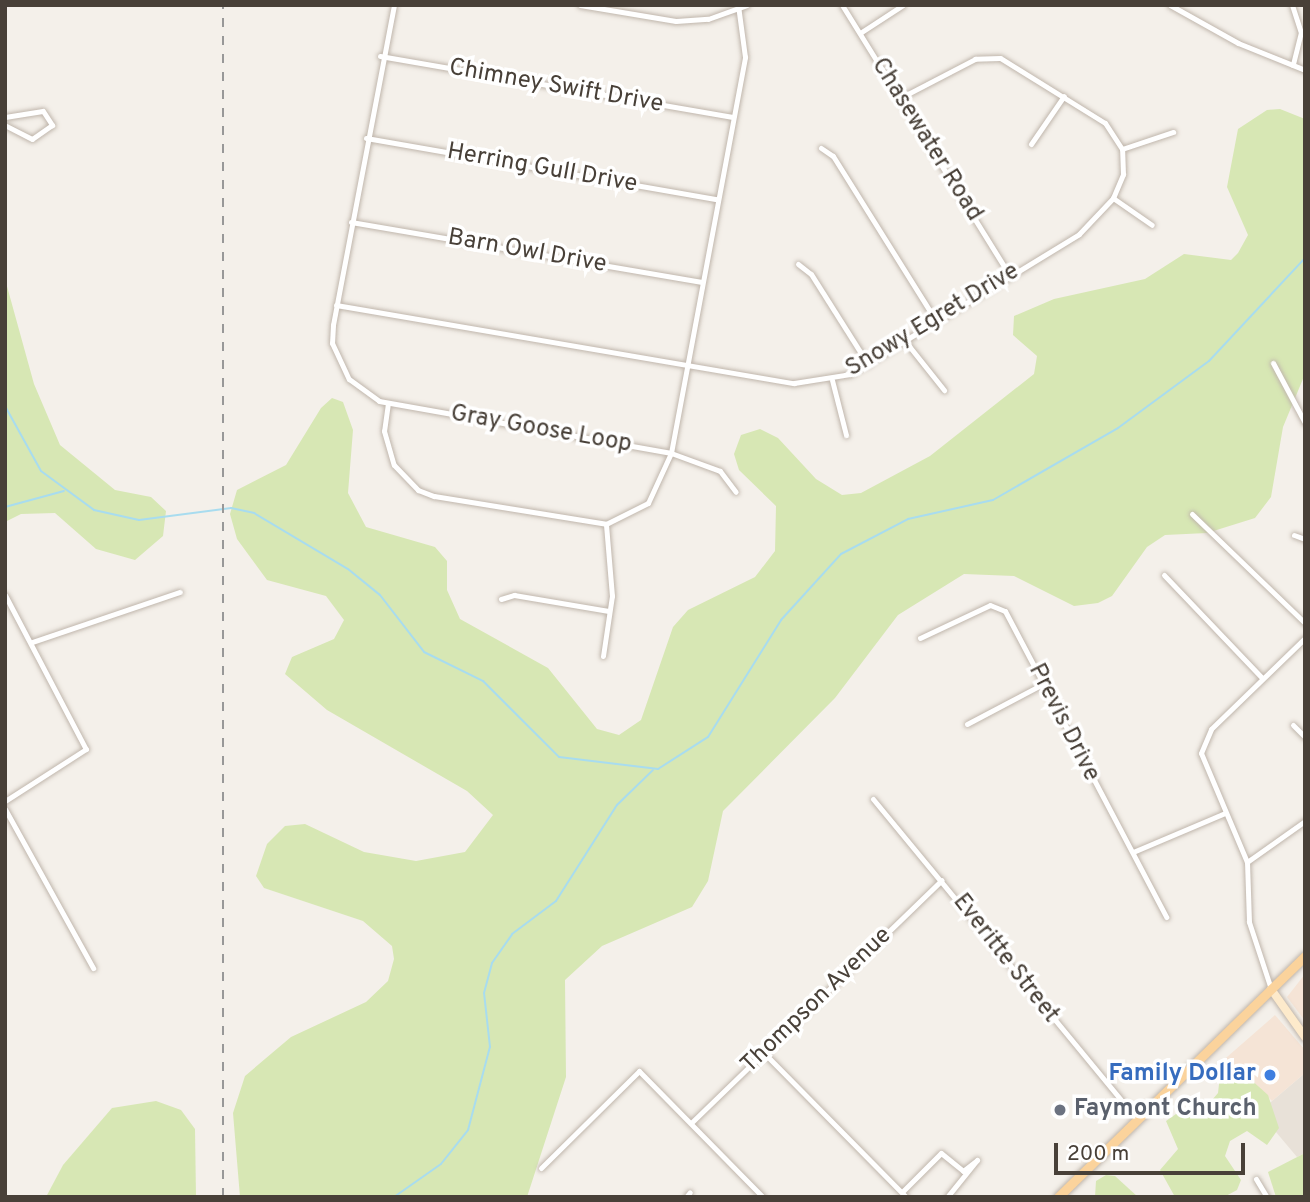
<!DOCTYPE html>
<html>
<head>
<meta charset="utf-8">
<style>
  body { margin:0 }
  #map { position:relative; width:1310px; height:1202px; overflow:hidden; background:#f4f0ea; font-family:Overpass,sans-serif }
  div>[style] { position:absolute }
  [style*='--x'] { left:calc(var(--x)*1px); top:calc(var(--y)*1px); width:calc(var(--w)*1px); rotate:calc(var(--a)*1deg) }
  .residential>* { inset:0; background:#e8e1d8 }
  .commercial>* { inset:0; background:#f5e4d6 }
  .green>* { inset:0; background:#d7e7b4 }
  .stream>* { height:2px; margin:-1px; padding:0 1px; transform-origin:1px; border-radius:1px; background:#a8dcef }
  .roads { filter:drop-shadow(0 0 2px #c0b6ac) drop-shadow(0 0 2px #c0b6ac) }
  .minor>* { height:5px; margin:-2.5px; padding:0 2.5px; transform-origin:2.5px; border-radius:2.5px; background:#fff }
  .secondary>* { height:8px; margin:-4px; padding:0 4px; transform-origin:4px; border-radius:4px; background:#fdeacb }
  .primary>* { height:9px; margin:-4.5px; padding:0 4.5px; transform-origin:4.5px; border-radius:4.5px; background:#fbd39c }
  .rail>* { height:2px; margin-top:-1px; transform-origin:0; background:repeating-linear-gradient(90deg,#989898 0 9px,transparent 0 18px) }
  .dots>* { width:19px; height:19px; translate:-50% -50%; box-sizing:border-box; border:4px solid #fff; border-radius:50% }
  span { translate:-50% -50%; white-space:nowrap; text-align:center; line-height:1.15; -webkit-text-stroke:7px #fff; paint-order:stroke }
  .street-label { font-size:24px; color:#484038 }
  .shop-label { font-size:24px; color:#366cbe; font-weight:700 }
  .right { translate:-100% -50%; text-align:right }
  .worship-label { font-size:24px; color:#5b616d; font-weight:700 }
  .left { translate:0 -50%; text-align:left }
  .frame { position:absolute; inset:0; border:7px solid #484038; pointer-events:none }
  .scale { position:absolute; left:1054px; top:1143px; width:191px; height:32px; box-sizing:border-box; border:4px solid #484038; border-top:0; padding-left:9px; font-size:21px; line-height:24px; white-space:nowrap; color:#484038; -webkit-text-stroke:5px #fff; paint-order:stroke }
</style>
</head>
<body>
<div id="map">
  <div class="residential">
    <i style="clip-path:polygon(1305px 1073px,1305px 1153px,1297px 1157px,1259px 1112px)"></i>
  </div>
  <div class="commercial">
    <i style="clip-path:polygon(1305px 974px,1305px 1021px,1287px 997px)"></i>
    <i style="clip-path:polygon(1275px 1015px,1305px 1050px,1305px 1073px,1272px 1101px,1248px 1077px,1219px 1064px)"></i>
  </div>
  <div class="green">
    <i style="clip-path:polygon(1280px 109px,1305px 119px,1305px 374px,1283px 427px,1271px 497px,1255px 518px,1207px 533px,1165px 535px,1147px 547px,1112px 596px,1098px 603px,1074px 606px,1014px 576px,964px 574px,898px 615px,835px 698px,723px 811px,708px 881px,692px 907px,602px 946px,565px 980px,566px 1077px,527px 1197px,240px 1197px,233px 1113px,245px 1076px,291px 1037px,366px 1002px,388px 981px,394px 959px,392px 946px,363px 921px,264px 888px,256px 876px,267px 844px,285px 826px,305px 824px,364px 852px,416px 861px,465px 852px,493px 815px,467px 791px,327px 710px,285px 674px,292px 657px,334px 639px,344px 620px,326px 596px,267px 580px,237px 539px,230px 514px,237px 490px,286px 465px,321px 408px,332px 398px,343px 402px,353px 430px,348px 493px,366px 527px,435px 547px,447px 561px,447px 590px,460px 619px,548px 668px,597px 729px,619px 735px,641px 720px,673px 627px,688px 610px,755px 577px,775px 551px,776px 506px,739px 470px,734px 454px,741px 435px,760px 429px,778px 438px,816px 479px,842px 495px,861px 493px,930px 456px,1034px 374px,1037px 356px,1013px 335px,1014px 316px,1054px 299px,1145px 279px,1184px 254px,1231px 260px,1238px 253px,1248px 235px,1227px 187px,1238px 129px,1267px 110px)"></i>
    <i style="clip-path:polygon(5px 279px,34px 384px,60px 445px,115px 490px,151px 497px,166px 511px,163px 536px,135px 560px,96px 549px,55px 513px,21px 514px,5px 522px)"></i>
    <i style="clip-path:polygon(1221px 1067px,1248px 1077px,1268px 1095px,1279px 1128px,1267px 1145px,1247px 1131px,1230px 1141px,1225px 1156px,1241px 1180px,1237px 1190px,1224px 1197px,1175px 1197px,1160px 1170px,1178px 1149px,1166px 1121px,1176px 1114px,1200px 1114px,1218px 1093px)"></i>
    <i style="clip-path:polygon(156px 1101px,181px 1110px,195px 1129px,196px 1197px,46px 1197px,63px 1165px,112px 1108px)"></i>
    <i style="clip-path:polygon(1305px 1153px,1305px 1197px,1276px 1197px,1268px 1172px)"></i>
    <i style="clip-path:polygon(1106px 1175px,1115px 1176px,1138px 1197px,1095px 1197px,1096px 1181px)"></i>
  </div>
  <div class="stream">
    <i style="--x:5;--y:406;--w:74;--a:61"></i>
    <i style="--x:41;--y:471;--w:66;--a:36.3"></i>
    <i style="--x:94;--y:510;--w:46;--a:12.5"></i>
    <i style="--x:139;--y:520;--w:93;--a:-7.4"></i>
    <i style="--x:231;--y:508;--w:24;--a:12"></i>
    <i style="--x:254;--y:513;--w:109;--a:30.8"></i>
    <i style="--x:348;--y:569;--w:41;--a:39.1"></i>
    <i style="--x:380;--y:595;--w:72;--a:52.3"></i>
    <i style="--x:424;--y:652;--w:66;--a:26.2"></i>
    <i style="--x:483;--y:681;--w:107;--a:45"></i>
    <i style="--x:559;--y:757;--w:100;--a:6.9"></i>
    <i style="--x:658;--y:769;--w:59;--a:-32.6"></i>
    <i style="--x:708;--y:737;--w:138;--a:-58"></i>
    <i style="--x:781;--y:620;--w:89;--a:-47.7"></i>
    <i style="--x:841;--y:554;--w:76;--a:-27.6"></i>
    <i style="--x:908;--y:519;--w:87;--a:-12.6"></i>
    <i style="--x:993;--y:500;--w:144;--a:-29.9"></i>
    <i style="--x:1118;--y:428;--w:113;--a:-36.4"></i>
    <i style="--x:1209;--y:361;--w:141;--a:-47"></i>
    <i style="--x:5;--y:507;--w:61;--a:-15.2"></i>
    <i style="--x:394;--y:1197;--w:57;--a:-35.1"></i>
    <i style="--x:441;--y:1164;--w:43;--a:-51.5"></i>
    <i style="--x:468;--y:1130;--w:86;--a:-75.2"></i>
    <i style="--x:490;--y:1047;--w:54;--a:-96.3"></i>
    <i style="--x:484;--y:993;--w:31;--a:-75"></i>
    <i style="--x:492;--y:963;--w:35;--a:-55"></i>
    <i style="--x:512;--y:934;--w:55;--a:-36.9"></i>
    <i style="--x:556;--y:901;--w:114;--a:-57.6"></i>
    <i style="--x:617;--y:805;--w:50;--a:-44.2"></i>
  </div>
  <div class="roads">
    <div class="minor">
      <i style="--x:394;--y:5;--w:326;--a:100.8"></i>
      <i style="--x:333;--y:325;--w:18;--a:93"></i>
      <i style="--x:332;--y:343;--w:40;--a:65"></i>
      <i style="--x:349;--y:379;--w:37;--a:36"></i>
      <i style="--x:379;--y:401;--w:297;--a:10.1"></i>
      <i style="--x:671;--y:453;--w:403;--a:-79.4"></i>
      <i style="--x:745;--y:57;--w:52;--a:-97.7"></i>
      <i style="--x:580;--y:5;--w:97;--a:9.5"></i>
      <i style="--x:676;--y:21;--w:32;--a:-4"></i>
      <i style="--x:708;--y:19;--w:41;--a:-19.7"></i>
      <i style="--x:842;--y:5;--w:317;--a:58.2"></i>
      <i style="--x:1170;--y:5;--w:78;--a:29.2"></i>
      <i style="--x:1238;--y:43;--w:72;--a:21.9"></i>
      <i style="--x:1292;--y:5;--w:28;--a:72"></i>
      <i style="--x:1301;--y:32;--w:34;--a:104"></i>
      <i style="--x:860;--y:33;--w:51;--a:-33.1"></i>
      <i style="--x:380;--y:56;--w:358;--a:9.8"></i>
      <i style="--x:5;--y:117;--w:38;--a:-9"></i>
      <i style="--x:43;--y:111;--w:17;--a:57"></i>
      <i style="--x:52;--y:125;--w:24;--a:145"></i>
      <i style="--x:32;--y:139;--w:30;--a:-153"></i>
      <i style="--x:366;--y:138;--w:356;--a:9.9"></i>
      <i style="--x:1031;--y:144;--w:58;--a:-55.5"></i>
      <i style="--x:821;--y:148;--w:14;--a:34"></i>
      <i style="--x:833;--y:156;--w:195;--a:58"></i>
      <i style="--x:1122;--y:149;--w:54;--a:-18.4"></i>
      <i style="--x:1113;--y:198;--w:47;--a:34.7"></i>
      <i style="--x:351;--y:222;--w:356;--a:9.7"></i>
      <i style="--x:798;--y:264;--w:16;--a:38"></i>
      <i style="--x:811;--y:274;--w:107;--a:57.7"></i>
      <i style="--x:336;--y:305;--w:465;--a:9.7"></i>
      <i style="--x:794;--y:383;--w:57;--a:-9.1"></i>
      <i style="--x:850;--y:374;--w:268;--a:-31.4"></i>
      <i style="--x:1079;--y:234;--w:50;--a:-46.6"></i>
      <i style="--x:1113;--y:198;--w:26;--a:-67"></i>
      <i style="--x:1123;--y:174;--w:25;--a:-92"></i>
      <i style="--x:1122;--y:149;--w:31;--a:-123"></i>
      <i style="--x:1105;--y:123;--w:123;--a:-148.2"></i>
      <i style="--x:1000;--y:58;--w:25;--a:178"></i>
      <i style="--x:975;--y:59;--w:85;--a:152.5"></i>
      <i style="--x:905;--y:341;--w:63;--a:51.5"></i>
      <i style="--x:1273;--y:363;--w:68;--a:61.9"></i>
      <i style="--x:832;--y:380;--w:57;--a:75.7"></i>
      <i style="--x:388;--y:403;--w:28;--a:98"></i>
      <i style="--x:384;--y:431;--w:35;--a:74"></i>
      <i style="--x:394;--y:465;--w:35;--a:46"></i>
      <i style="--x:418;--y:490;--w:17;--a:21"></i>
      <i style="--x:434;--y:496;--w:174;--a:9.2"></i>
      <i style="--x:606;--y:524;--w:47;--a:-26.6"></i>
      <i style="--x:648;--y:503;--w:55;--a:-65.3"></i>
      <i style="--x:671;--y:453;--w:52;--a:20.2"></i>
      <i style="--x:720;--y:471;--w:26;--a:53"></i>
      <i style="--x:1192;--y:514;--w:157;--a:44"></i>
      <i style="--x:1294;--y:535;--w:12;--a:20"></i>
      <i style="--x:1164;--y:575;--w:142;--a:46.4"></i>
      <i style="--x:5;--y:595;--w:174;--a:62.3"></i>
      <i style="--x:86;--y:749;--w:96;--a:147.3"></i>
      <i style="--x:501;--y:599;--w:14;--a:-17"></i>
      <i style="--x:514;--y:595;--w:96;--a:9.6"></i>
      <i style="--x:920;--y:638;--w:77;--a:-25.2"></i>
      <i style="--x:990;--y:605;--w:16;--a:22"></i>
      <i style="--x:1005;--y:611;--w:346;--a:62.2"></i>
      <i style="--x:32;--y:642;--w:156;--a:-18.7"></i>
      <i style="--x:603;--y:656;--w:61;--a:-81.5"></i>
      <i style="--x:612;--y:596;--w:72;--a:-94.8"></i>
      <i style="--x:967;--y:724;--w:86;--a:-27.8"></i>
      <i style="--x:1293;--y:725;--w:17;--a:45"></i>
      <i style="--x:873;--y:799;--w:416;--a:50.5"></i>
      <i style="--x:5;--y:809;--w:182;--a:61"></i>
      <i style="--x:1133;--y:852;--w:100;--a:-23"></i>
      <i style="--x:1247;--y:862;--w:71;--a:-35.3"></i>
      <i style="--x:1271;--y:989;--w:71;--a:-108.2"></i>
      <i style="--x:1249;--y:922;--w:60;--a:-91.9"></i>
      <i style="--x:1247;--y:862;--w:118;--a:-112.9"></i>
      <i style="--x:1201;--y:753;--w:26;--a:-67"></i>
      <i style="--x:1211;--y:729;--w:131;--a:-44.1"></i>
      <i style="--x:764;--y:1053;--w:202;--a:45.4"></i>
      <i style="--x:691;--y:1123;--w:349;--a:-44.1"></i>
      <i style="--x:541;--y:1168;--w:138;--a:-44.7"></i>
      <i style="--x:639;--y:1071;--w:177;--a:45.5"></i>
      <i style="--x:1256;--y:1179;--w:21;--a:59"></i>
      <i style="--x:902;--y:1192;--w:55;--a:-45"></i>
      <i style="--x:941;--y:1153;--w:28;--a:39"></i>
      <i style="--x:963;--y:1171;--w:18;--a:-38"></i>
      <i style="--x:977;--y:1160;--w:48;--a:129"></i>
      <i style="--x:686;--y:1197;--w:6;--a:-51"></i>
    </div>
    <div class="secondary">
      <i style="--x:1271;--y:989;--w:59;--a:54.7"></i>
    </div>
    <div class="primary">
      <i style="--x:1058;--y:1197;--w:345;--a:-44.3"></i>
    </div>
  </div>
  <div class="rail">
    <i style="--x:223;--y:1197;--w:1192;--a:-90"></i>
  </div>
  <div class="dots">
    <i style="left:1270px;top:1075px;background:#3f7fe0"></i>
    <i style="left:1060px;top:1110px;background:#6b7280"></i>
  </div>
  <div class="street-label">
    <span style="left:556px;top:87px;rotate:10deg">Chimney Swift Drive</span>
    <span style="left:926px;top:140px;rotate:58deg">Chasewater Road</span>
    <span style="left:542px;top:169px;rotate:10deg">Herring Gull Drive</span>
    <span style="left:527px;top:252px;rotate:10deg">Barn Owl Drive</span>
    <span style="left:933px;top:321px;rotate:-31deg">Snowy Egret Drive</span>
    <span style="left:541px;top:430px;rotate:10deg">Gray Goose Loop</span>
    <span style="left:1063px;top:723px;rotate:63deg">Previs Drive</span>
    <span style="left:1005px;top:959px;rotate:52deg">Everitte Street</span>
    <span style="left:817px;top:1001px;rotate:-44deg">Thompson Avenue</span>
  </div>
  <div class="shop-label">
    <span class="right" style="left:1256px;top:1075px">Family Dollar</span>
  </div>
  <div class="worship-label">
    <span class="left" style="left:1074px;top:1110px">Faymont Church</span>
  </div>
  <div class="frame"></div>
  <div class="scale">200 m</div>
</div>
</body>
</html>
